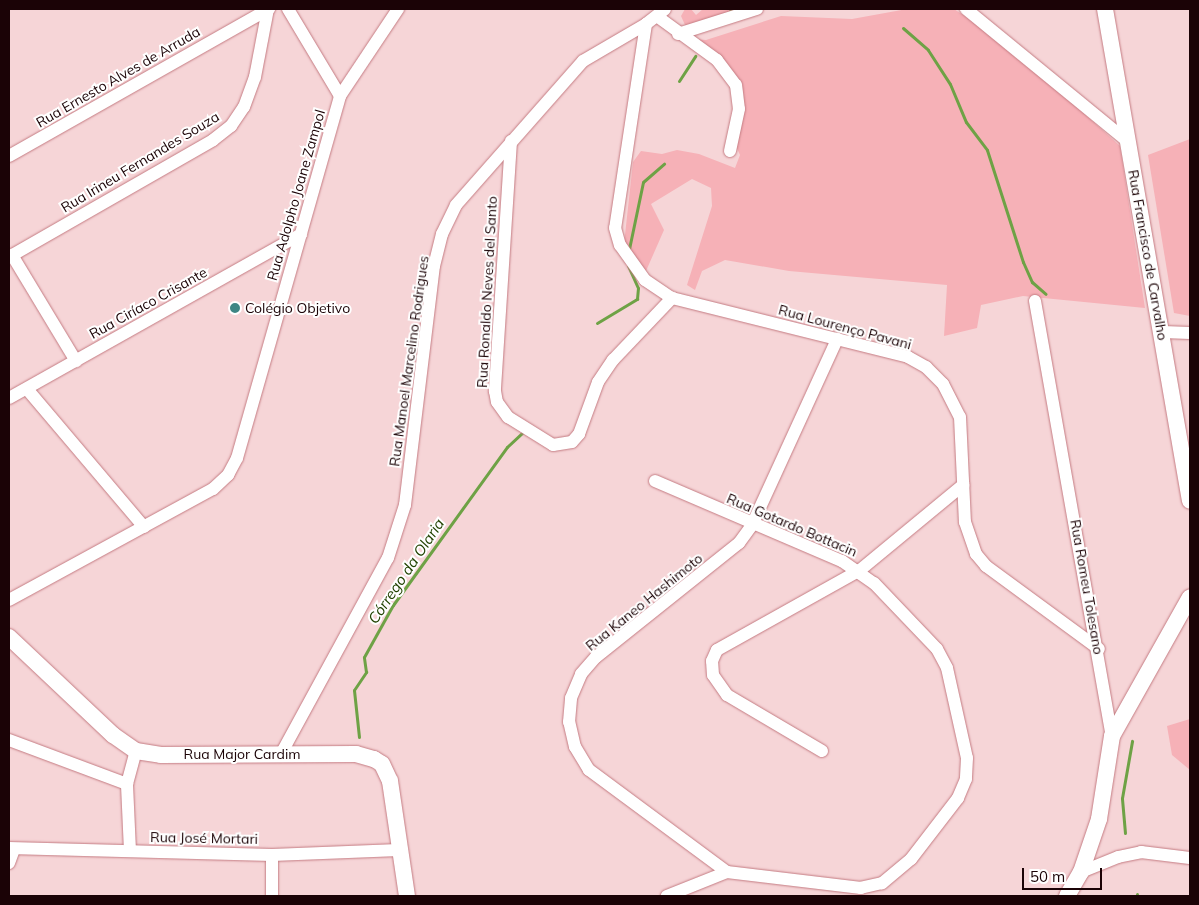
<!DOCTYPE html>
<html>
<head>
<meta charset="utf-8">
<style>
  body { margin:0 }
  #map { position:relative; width:1199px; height:905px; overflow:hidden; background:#f6d5d7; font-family:Mulish,sans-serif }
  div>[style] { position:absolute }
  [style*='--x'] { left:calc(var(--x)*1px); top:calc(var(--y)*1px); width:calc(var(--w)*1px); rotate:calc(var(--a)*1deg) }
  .green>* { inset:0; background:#f6b1b7 }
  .stream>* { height:3px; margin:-1.5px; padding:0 1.5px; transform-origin:1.5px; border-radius:1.5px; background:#6ea245 }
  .roads { filter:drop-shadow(0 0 1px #c47b82) drop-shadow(0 0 1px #c47b82) }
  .minor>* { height:12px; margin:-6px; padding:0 6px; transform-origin:6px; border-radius:6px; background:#fff }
  .tertiary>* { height:16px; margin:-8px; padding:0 8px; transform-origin:8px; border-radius:8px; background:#fff }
  .dots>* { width:14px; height:14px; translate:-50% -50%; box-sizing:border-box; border:2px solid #fff; border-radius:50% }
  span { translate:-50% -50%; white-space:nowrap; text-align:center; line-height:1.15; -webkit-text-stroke:4px #fff; paint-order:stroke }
  .street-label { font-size:14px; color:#1b0306 }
  .poi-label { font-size:14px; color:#1b0306 }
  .left { translate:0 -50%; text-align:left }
  .water-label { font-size:15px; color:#214200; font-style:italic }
  .frame { position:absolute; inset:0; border:10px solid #1b0306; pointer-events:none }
  .scale { position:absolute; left:1022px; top:868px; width:80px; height:22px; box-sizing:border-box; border:2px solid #1b0306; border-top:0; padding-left:6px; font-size:15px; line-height:18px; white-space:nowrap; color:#1b0306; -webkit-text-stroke:4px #fff; paint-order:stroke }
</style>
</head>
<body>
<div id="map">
  <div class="green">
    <i style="clip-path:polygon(685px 9px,691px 9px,696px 15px,703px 9px,742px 9px,693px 25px,685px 25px,681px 16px)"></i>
    <i style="clip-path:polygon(907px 9px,954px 9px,1009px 46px,1120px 146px,1145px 308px,1023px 296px,981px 305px,977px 328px,944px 336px,947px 285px,789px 271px,725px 260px,702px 271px,695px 290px,687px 285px,712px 206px,711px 188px,692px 179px,651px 204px,664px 230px,646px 271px,624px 244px,633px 162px,641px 151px,662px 154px,677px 150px,699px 154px,735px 168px,740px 155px,735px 144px,744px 94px,720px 57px,692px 39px,706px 40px,781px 16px,852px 19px)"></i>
    <i style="clip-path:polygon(1190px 139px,1190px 316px,1174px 313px,1148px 155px)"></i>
    <i style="clip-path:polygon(1190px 719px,1190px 770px,1172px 755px,1167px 726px)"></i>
  </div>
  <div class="stream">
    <i style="--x:730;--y:9;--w:1;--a:0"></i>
    <i style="--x:903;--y:28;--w:33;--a:41"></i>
    <i style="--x:928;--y:50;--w:40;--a:57.1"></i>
    <i style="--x:950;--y:84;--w:41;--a:67.2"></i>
    <i style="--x:966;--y:122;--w:35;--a:53"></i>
    <i style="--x:987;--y:150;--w:118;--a:72.2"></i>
    <i style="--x:1023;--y:262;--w:22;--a:66"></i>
    <i style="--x:1032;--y:282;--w:18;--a:41"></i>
    <i style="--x:679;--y:81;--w:30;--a:-57"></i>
    <i style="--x:629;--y:249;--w:68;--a:-78.2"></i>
    <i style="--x:643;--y:182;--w:28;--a:-41"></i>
    <i style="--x:597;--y:323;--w:47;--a:-31"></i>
    <i style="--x:637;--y:299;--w:11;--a:-85"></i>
    <i style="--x:638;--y:288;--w:24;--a:-114"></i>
    <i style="--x:359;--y:737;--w:47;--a:-96.1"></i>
    <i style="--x:354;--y:690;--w:22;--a:-56"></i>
    <i style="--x:366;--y:672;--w:15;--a:-98"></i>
    <i style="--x:364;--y:657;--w:60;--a:-60.9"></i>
    <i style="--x:393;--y:605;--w:195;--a:-54.2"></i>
    <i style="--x:507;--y:447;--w:21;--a:-43"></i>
    <i style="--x:1125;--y:833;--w:35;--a:-95"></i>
    <i style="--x:1122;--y:798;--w:58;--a:-80"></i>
    <i style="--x:1137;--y:896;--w:2;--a:-90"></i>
  </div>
  <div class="roads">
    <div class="minor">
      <i style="--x:288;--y:9;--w:101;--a:59.1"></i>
      <i style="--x:966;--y:9;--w:208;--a:39.3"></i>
      <i style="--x:658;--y:17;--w:73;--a:36.1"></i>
      <i style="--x:717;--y:60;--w:31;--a:53"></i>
      <i style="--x:736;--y:85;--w:24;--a:83"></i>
      <i style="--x:739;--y:109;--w:43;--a:102.1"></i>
      <i style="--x:646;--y:24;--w:206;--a:98.6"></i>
      <i style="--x:615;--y:228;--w:18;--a:74"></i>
      <i style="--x:620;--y:245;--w:43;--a:54.5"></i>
      <i style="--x:645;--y:280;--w:32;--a:34"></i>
      <i style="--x:672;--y:298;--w:243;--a:14"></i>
      <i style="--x:908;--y:357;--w:21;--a:29"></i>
      <i style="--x:926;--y:367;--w:24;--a:45"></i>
      <i style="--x:943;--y:384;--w:37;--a:63"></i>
      <i style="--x:960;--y:417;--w:105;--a:87.3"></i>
      <i style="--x:965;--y:522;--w:34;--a:71"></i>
      <i style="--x:976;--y:554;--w:16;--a:50"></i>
      <i style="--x:986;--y:566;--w:140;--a:36.3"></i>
      <i style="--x:678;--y:34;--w:83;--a:-17.6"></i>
      <i style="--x:511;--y:141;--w:251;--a:93.7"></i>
      <i style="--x:495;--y:391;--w:11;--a:80"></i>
      <i style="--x:497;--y:402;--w:19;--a:54"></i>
      <i style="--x:508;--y:417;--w:53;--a:31.9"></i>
      <i style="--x:553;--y:445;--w:19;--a:-9"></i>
      <i style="--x:572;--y:442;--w:11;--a:-49"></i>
      <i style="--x:579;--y:434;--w:55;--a:-69.9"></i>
      <i style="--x:598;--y:382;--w:27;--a:-56"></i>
      <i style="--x:613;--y:360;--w:86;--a:-46.4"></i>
      <i style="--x:9;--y:156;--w:299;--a:-29.5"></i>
      <i style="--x:12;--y:255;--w:124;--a:58.9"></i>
      <i style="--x:9;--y:257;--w:235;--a:-29.8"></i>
      <i style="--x:213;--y:140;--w:23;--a:-38"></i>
      <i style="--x:231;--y:126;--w:23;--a:-56"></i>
      <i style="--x:244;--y:107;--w:32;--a:-70"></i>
      <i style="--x:255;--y:77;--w:69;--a:-79.2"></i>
      <i style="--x:1035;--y:301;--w:442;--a:80"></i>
      <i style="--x:1163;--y:332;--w:27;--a:2"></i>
      <i style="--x:27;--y:389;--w:181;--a:49.7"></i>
      <i style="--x:9;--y:398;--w:335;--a:-29.3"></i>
      <i style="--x:655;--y:481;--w:203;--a:23.2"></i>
      <i style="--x:842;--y:561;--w:39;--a:35"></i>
      <i style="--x:874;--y:583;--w:91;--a:46.3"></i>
      <i style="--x:937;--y:649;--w:21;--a:62"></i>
      <i style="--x:947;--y:668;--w:92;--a:77.5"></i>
      <i style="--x:967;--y:758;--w:21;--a:93"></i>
      <i style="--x:966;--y:779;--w:21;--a:113"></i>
      <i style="--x:958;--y:798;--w:77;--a:127.6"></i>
      <i style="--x:911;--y:859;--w:38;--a:140"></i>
      <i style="--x:882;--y:883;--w:22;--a:167"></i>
      <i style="--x:861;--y:888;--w:135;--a:-173.2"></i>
      <i style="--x:727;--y:872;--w:65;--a:158.2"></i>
      <i style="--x:9;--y:600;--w:232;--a:-28.6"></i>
      <i style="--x:213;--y:489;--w:21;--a:-43"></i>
      <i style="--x:228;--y:475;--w:19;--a:-62"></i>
      <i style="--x:237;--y:458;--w:376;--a:-74.1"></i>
      <i style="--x:340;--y:96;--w:105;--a:-56.3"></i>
      <i style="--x:9;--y:740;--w:126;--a:20.4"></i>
      <i style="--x:822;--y:751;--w:110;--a:-149.5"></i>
      <i style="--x:727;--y:695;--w:24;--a:-125"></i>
      <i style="--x:713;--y:675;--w:14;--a:-94"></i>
      <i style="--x:712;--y:661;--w:12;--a:-66"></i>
      <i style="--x:717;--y:650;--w:164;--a:-29.2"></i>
      <i style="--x:860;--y:570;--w:134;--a:-39.5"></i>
      <i style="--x:281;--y:754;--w:223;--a:-61.4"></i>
      <i style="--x:388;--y:558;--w:56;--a:-72.2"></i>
      <i style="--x:405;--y:505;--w:241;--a:-83.1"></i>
      <i style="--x:434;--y:266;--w:33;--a:-76"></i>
      <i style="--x:442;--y:234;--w:32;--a:-64"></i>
      <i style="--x:456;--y:205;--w:192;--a:-48.6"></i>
      <i style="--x:583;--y:61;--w:73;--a:-30.4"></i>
      <i style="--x:646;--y:24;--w:24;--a:-38"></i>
      <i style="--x:9;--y:848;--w:263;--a:1.5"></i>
      <i style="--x:272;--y:855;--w:127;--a:-2.3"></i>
      <i style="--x:130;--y:851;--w:67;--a:-92.6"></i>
      <i style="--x:127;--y:784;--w:34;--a:-75"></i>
      <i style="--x:9;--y:863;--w:15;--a:-70"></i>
      <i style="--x:727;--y:872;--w:172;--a:-143.5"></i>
      <i style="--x:589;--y:770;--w:27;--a:-121"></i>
      <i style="--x:575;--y:747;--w:26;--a:-103"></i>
      <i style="--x:569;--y:722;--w:24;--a:-85"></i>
      <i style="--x:571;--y:698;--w:26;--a:-67"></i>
      <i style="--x:581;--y:674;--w:23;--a:-49"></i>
      <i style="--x:596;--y:657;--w:183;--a:-38.6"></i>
      <i style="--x:739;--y:543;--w:22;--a:-54"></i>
      <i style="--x:752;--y:525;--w:205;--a:-65.4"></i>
      <i style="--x:1081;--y:872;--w:40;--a:-22"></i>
      <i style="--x:1118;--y:857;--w:24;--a:-12"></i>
      <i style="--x:1141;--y:852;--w:49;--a:7"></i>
      <i style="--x:272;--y:896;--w:41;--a:-90"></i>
    </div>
    <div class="tertiary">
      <i style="--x:1105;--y:9;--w:499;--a:80.2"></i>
      <i style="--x:9;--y:637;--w:143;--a:43.3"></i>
      <i style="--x:113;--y:735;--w:28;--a:35"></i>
      <i style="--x:136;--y:751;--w:25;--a:9"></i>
      <i style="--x:161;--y:755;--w:195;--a:-0.3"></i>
      <i style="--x:356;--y:754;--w:19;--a:16"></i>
      <i style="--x:374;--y:759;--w:9;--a:32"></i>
      <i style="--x:382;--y:764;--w:19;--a:65"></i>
      <i style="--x:390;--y:781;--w:116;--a:81.6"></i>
      <i style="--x:1067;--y:896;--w:28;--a:-60"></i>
      <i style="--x:1081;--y:872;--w:56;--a:-71.2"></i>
      <i style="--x:1099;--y:819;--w:84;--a:-81.1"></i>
      <i style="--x:1112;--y:736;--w:159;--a:-60.7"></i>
    </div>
  </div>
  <div class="dots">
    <i style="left:235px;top:308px;background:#3e8684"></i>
  </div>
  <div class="street-label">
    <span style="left:118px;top:77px;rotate:-30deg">Rua Ernesto Alves de Arruda</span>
    <span style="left:140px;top:162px;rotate:-31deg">Rua Irineu Fernandes Souza</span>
    <span style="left:296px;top:195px;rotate:-74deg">Rua Adolpho Joane Zampol</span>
    <span style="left:1148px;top:255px;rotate:80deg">Rua Francisco de Carvalho</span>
    <span style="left:487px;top:292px;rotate:-87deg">Rua Ronaldo Neves del Santo</span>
    <span style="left:148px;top:303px;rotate:-29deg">Rua Ciríaco Crisante</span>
    <span style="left:845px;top:327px;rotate:15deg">Rua Lourenço Pavani</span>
    <span style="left:409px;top:361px;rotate:-82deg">Rua Manoel Marcelino Rodrigues</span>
    <span style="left:792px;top:525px;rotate:23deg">Rua Gotardo Bottacin</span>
    <span style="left:1087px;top:587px;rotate:80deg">Rua Romeu Tolesano</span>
    <span style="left:644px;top:602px;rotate:-39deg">Rua Kaneo Hashimoto</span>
    <span style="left:242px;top:754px">Rua Major Cardim</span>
    <span style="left:204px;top:838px;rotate:1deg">Rua José Mortari</span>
  </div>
  <div class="poi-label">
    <span class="left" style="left:245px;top:308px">Colégio Objetivo</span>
  </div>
  <div class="water-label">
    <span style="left:406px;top:571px;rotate:-56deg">Córrego da Olaria</span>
  </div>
  <div class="frame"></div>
  <div class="scale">50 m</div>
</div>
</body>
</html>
